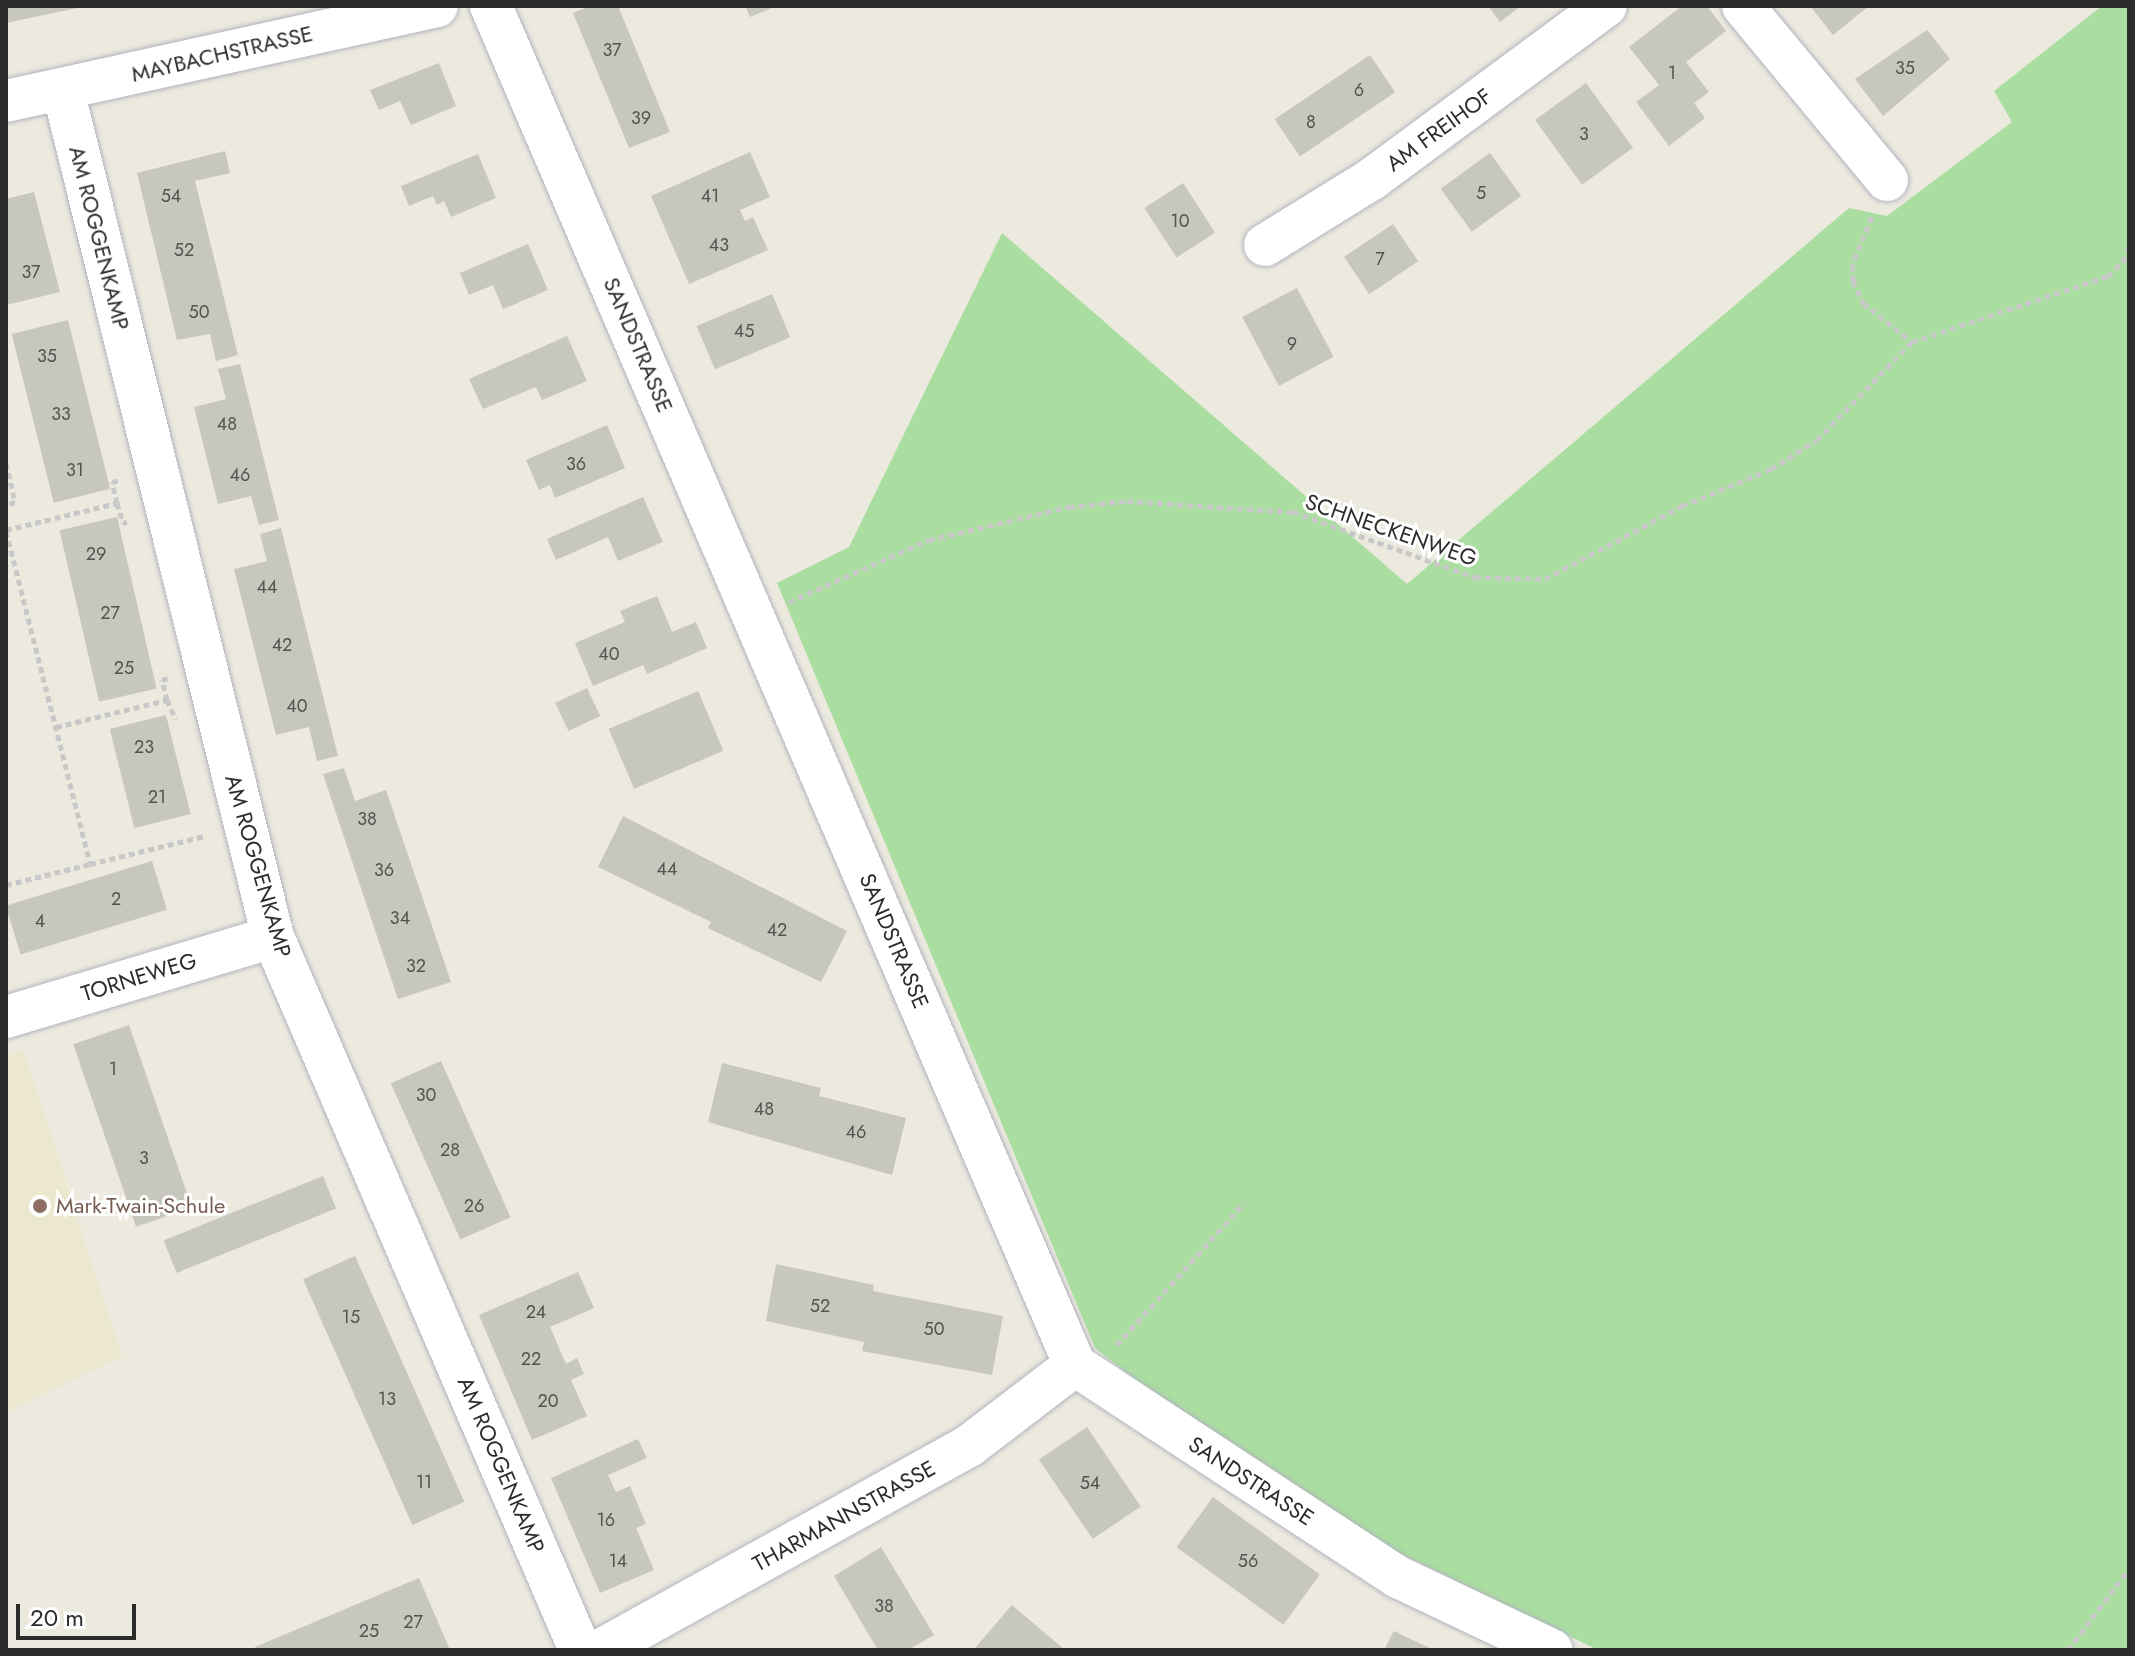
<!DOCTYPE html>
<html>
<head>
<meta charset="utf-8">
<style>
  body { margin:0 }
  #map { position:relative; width:2135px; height:1656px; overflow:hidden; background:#ece9df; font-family:Jost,sans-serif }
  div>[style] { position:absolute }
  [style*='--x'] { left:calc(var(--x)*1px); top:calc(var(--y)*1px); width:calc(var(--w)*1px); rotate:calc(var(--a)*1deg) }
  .education>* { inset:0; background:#ece8d0 }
  .green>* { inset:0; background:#aadea0 }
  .building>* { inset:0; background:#c8c7bd; transform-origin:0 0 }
  .path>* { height:5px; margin-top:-2.5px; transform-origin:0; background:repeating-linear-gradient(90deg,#c8c8c8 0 6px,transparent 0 10px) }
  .roads { filter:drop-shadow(0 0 2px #b2b3be) drop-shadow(0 0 2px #b2b3be) }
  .minor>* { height:42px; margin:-21px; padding:0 21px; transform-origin:21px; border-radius:21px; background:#fff }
  .dots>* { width:22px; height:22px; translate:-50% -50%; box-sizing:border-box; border:4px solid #fff; border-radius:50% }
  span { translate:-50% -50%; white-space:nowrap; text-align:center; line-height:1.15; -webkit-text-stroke:6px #fff; paint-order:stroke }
  .number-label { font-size:18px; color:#535350 }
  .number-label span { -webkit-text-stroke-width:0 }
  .street-label { font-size:22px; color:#2c2c2c }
  .education-label { font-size:22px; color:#785e54 }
  .left { translate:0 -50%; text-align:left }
  .frame { position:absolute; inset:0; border:8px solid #2c2c2c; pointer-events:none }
  .scale { position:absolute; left:16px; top:1604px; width:120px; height:36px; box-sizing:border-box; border:4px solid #2c2c2c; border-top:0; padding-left:10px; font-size:24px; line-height:28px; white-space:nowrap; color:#2c2c2c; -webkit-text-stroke:6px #fff; paint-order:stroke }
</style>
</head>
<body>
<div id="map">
  <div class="education">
    <i style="clip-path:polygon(24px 1051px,122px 1356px,6px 1413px,6px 1056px)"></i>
  </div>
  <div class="green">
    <i style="clip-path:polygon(2102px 6px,2129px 6px,2129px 1650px,1598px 1650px,1391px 1549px,1154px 1394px,1095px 1348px,777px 583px,849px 547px,1002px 233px,1407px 584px,1849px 208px,1887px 216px,2012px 122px,1994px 91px)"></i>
  </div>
  <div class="building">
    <i style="clip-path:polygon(6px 6px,82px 6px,82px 7px,6px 23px)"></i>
    <i style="clip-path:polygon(590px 6px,618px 6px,670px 132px,629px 148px,573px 13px)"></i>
    <i style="clip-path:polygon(745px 6px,777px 6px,750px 17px)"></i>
    <i style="clip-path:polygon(1488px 6px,1521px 6px,1500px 22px)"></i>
    <i style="clip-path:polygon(1682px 6px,1707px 6px,1726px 31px,1686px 62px,1709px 92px,1694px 103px,1705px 118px,1669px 146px,1636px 102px,1659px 85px,1629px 47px)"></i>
    <i style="clip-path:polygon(1810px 6px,1869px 6px,1833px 35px)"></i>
    <i style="clip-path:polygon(1927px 30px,1950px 59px,1883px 116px,1855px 79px)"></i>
    <i style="left:1370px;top:55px;width:45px;height:115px;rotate:56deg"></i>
    <i style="clip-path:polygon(439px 63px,456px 106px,411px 125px,400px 101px,379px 110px,370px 90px)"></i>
    <i style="left:1586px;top:83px;width:80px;height:63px;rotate:54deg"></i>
    <i style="clip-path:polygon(225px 151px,230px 173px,195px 181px,238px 355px,216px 361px,210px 334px,177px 340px,137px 173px)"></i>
    <i style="clip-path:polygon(750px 152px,770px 197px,740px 210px,745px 221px,753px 217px,768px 250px,689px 284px,651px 196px)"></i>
    <i style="left:1490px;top:153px;width:53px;height:61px;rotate:54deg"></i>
    <i style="clip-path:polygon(478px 154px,496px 198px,451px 217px,444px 201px,437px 205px,433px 196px,409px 206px,401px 186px)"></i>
    <i style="left:1183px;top:183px;width:59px;height:46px;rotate:57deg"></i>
    <i style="clip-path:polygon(34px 192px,60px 292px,6px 305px,6px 199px)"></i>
    <i style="left:1393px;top:224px;width:45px;height:59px;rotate:56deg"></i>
    <i style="clip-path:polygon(528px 244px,548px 290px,503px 309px,493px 285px,469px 295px,460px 273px)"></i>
    <i style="left:1297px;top:288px;width:78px;height:62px;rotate:62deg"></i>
    <i style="left:772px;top:294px;width:47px;height:82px;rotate:67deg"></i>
    <i style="left:68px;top:320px;width:174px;height:58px;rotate:76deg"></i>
    <i style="clip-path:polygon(567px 336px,587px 381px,542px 400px,536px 387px,483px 409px,469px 379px)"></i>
    <i style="clip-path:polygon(240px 364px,279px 520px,259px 525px,251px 496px,218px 504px,194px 407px,226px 399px,218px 369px)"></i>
    <i style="clip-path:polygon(607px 425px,625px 468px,555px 498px,550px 485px,539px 490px,526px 460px)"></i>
    <i style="clip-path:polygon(643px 497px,663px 542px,618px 561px,608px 537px,556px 560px,547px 539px)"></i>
    <i style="left:117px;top:517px;width:176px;height:59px;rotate:77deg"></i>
    <i style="clip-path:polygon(281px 528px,338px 756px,317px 761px,309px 727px,276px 735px,234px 569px,267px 561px,260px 534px)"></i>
    <i style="clip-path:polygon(657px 596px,672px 632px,696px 622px,707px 648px,647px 674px,643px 665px,593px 686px,575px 643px,625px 622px,620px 611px)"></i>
    <i style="left:587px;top:688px;width:31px;height:35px;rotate:65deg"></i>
    <i style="left:698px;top:691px;width:65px;height:97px;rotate:67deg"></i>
    <i style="left:166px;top:715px;width:102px;height:58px;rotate:76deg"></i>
    <i style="clip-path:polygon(344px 768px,355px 801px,386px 790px,451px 982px,398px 999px,323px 774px)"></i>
    <i style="clip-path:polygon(623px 816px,847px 931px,821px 982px,708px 928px,711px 922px,598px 867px)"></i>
    <i style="left:152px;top:861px;width:51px;height:153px;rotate:73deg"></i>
    <i style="left:129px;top:1025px;width:193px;height:59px;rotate:71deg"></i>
    <i style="left:441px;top:1061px;width:171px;height:55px;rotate:66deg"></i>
    <i style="clip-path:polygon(722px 1063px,821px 1088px,819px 1096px,906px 1118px,892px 1175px,708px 1122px)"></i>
    <i style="left:323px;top:1176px;width:35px;height:172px;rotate:68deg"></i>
    <i style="left:355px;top:1256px;width:269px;height:57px;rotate:66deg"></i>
    <i style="clip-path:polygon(776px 1264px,874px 1285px,873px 1291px,1003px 1316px,992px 1375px,862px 1351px,864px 1342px,766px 1321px)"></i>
    <i style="clip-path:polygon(578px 1272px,594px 1308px,550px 1327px,566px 1364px,577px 1358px,584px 1374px,571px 1380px,587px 1416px,532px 1440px,479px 1315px)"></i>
    <i style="left:1087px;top:1427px;width:96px;height:58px;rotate:56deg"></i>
    <i style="clip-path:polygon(638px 1439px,647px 1458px,608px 1475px,616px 1492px,630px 1486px,646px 1524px,636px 1528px,654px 1570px,600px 1593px,551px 1478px)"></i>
    <i style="left:1213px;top:1497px;width:132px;height:62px;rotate:36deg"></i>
    <i style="clip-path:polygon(881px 1547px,934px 1635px,908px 1650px,878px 1650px,834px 1576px)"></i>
    <i style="clip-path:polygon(419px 1578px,450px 1650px,256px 1650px,255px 1647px)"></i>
    <i style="clip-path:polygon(1012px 1605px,1065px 1650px,975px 1648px)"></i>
    <i style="clip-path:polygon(1394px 1631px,1434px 1650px,1384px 1650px)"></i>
  </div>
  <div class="path">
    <i style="--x:1872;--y:217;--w:52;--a:112.6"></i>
    <i style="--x:1852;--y:265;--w:16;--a:86"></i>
    <i style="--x:1853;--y:281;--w:24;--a:66"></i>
    <i style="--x:1863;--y:303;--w:63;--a:38.5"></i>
    <i style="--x:6;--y:463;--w:40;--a:77"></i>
    <i style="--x:15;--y:502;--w:9;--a:162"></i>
    <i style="--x:117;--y:503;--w:22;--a:-103"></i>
    <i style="--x:112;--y:482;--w:8;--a:-14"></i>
    <i style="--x:6;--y:530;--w:114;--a:-13.7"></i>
    <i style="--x:117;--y:503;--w:21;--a:73"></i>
    <i style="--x:123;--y:523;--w:4;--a:-14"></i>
    <i style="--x:6;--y:531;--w:343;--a:75.8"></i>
    <i style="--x:90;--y:864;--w:118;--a:-13.7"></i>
    <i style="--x:789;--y:602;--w:153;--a:-23.9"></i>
    <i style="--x:929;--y:540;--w:144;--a:-13.3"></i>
    <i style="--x:1069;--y:507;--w:58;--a:-5.9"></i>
    <i style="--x:1127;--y:501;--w:166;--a:3.8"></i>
    <i style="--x:1293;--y:512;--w:193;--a:19.7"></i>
    <i style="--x:1475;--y:577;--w:70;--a:1.6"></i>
    <i style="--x:1545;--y:579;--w:155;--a:-28.1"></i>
    <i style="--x:1682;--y:506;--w:96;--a:-22.6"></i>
    <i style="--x:1771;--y:469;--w:54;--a:-32.2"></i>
    <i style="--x:1817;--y:440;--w:136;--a:-45.9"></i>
    <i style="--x:1912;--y:342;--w:207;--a:-18.6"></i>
    <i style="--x:2108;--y:276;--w:21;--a:-43"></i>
    <i style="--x:2123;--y:262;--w:16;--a:-68"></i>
    <i style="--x:167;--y:700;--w:21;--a:-104"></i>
    <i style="--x:162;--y:680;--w:6;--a:-18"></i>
    <i style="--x:56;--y:727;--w:114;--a:-13.7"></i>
    <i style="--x:167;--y:700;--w:21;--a:65"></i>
    <i style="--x:6;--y:885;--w:87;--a:-14"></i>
    <i style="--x:1117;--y:1345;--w:191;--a:-48.2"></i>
    <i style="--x:2068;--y:1650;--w:101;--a:-53"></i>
  </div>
  <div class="roads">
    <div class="minor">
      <i style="--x:491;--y:6;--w:1479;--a:66.75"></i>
      <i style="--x:1075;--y:1365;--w:386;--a:33.3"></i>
      <i style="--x:1398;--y:1577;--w:170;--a:25.4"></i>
      <i style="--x:1743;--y:6;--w:226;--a:50.4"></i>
      <i style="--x:63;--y:90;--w:873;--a:76.08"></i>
      <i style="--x:273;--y:937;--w:776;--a:66.7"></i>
      <i style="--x:6;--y:101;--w:441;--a:-12.4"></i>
      <i style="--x:1265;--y:245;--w:126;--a:-31.7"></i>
      <i style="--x:1372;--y:179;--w:291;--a:-36.5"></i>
      <i style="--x:6;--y:1017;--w:279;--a:-16.7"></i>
      <i style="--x:601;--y:1650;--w:421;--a:-29"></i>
      <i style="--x:969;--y:1446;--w:133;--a:-37.4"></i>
    </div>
  </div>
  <div class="dots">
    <i style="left:40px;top:1206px;background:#8d6e63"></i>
  </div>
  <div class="number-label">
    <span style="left:612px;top:50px">37</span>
    <span style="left:1905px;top:68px">35</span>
    <span style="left:1672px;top:73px">1</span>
    <span style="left:1359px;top:90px">6</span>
    <span style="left:641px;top:118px">39</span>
    <span style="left:1311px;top:122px">8</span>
    <span style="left:1584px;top:134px">3</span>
    <span style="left:1481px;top:193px">5</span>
    <span style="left:171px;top:196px">54</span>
    <span style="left:710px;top:196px">41</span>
    <span style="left:1180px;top:221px">10</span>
    <span style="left:719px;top:245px">43</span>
    <span style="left:184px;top:250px">52</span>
    <span style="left:1380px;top:259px">7</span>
    <span style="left:31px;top:272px">37</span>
    <span style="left:199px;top:312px">50</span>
    <span style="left:744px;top:331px">45</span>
    <span style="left:1292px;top:344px">9</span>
    <span style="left:47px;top:356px">35</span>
    <span style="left:61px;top:414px">33</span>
    <span style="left:227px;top:424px">48</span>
    <span style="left:576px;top:464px">36</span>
    <span style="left:75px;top:470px">31</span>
    <span style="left:240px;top:475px">46</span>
    <span style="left:96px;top:554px">29</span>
    <span style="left:267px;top:587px">44</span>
    <span style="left:110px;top:613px">27</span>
    <span style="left:282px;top:645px">42</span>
    <span style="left:609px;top:654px">40</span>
    <span style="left:124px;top:668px">25</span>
    <span style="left:297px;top:706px">40</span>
    <span style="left:144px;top:747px">23</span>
    <span style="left:157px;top:797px">21</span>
    <span style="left:367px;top:819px">38</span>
    <span style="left:667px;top:869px">44</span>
    <span style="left:384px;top:870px">36</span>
    <span style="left:116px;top:899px">2</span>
    <span style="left:400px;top:918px">34</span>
    <span style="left:40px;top:921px">4</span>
    <span style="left:777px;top:930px">42</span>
    <span style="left:416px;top:966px">32</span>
    <span style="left:113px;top:1069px">1</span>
    <span style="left:426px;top:1095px">30</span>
    <span style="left:764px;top:1109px">48</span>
    <span style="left:856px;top:1132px">46</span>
    <span style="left:450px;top:1150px">28</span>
    <span style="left:144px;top:1158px">3</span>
    <span style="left:474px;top:1206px">26</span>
    <span style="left:820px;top:1306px">52</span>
    <span style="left:536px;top:1312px">24</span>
    <span style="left:351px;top:1317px">15</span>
    <span style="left:934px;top:1329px">50</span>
    <span style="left:531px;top:1359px">22</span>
    <span style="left:387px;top:1399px">13</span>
    <span style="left:548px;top:1401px">20</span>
    <span style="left:424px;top:1482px">11</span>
    <span style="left:1090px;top:1483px">54</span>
    <span style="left:606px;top:1520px">16</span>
    <span style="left:618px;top:1561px">14</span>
    <span style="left:1248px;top:1561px">56</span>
    <span style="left:884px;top:1606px">38</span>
    <span style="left:413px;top:1622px">27</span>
    <span style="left:369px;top:1631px">25</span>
  </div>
  <div class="street-label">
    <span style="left:222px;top:54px;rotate:-13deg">MAYBACHSTRASSE</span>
    <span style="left:1439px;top:130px;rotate:-36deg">AM FREIHOF</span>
    <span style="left:99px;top:238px;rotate:76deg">AM ROGGENKAMP</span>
    <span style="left:638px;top:345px;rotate:67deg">SANDSTRASSE</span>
    <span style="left:1391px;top:530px;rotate:19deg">SCHNECKENWEG</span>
    <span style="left:258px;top:866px;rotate:74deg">AM ROGGENKAMP</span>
    <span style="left:894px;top:941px;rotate:67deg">SANDSTRASSE</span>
    <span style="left:139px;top:977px;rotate:-17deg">TORNEWEG</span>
    <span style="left:501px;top:1465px;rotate:67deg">AM ROGGENKAMP</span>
    <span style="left:1251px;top:1481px;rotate:33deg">SANDSTRASSE</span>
    <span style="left:844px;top:1516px;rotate:-29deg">THARMANNSTRASSE</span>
  </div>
  <div class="education-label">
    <span class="left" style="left:56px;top:1206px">Mark-Twain-Schule</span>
  </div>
  <div class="frame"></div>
  <div class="scale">20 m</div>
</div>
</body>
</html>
